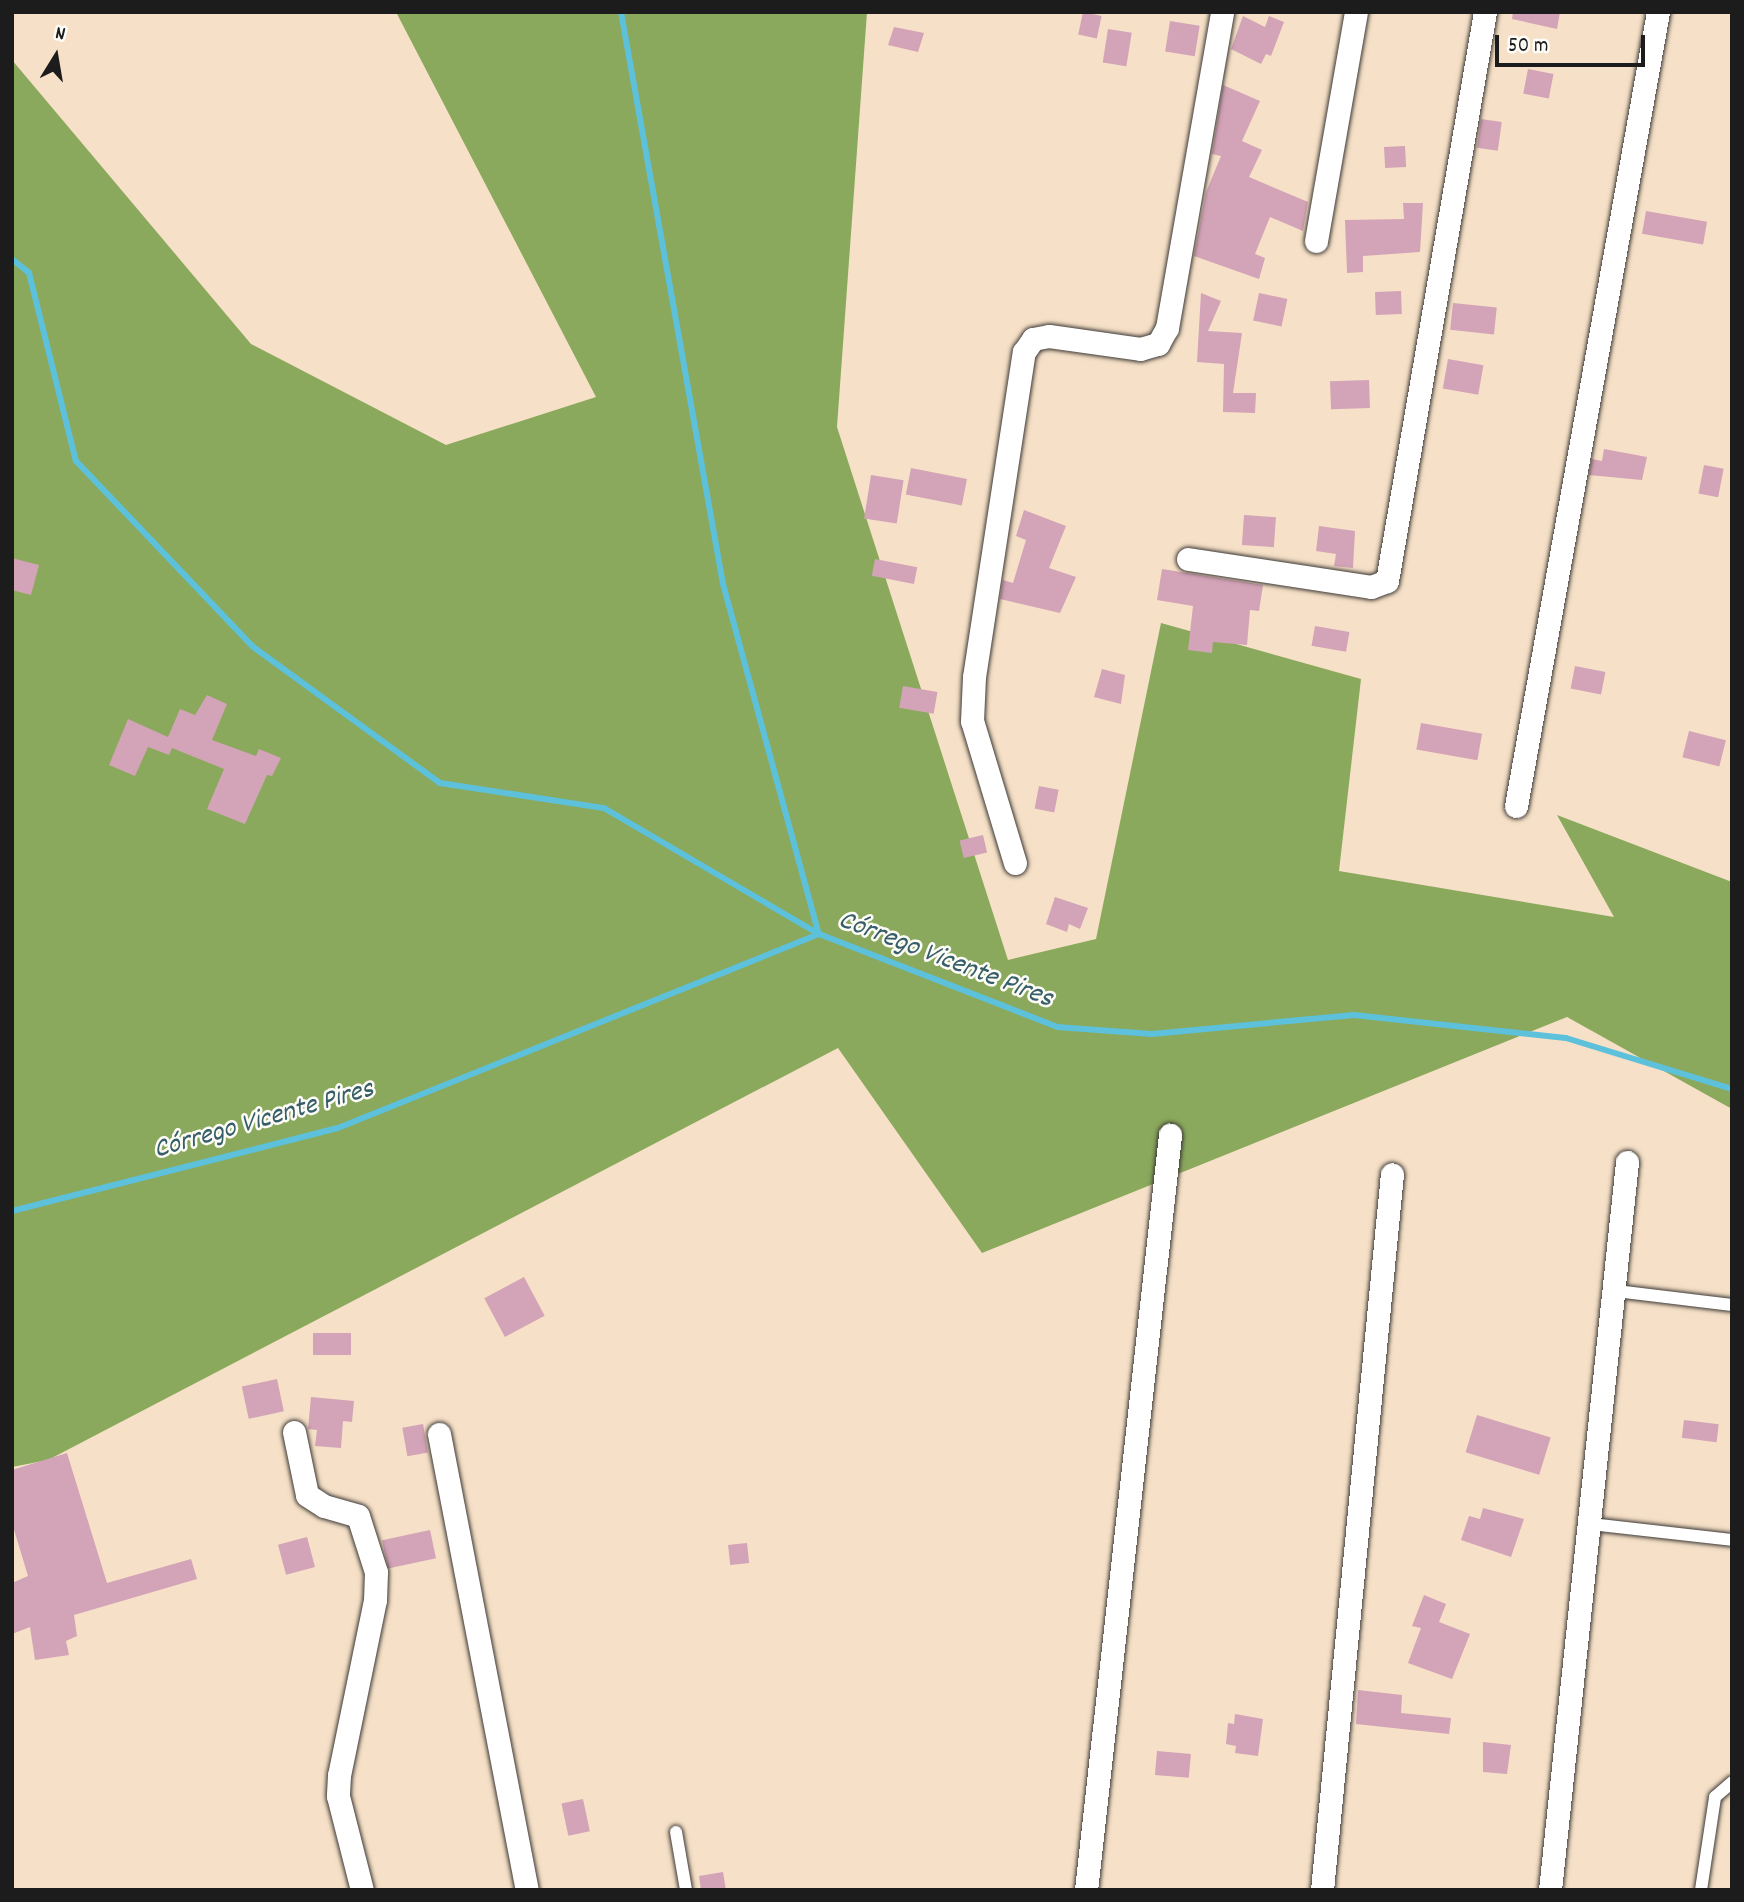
<!DOCTYPE html>
<html>
<head>
<meta charset="utf-8">
<style>
  body { margin:0 }
  #map { position:relative; width:1744px; height:1902px; overflow:hidden; background:#f6e0c7; font-family:Dekko,sans-serif }
  div>[style] { position:absolute }
  [style*='--x'] { left:calc(var(--x)*1px); top:calc(var(--y)*1px); width:calc(var(--w)*1px); rotate:calc(var(--a)*1deg) }
  .forest>* { inset:0; background:#8aa95c }
  .stream>* { height:6px; margin:-3px; padding:0 3px; transform-origin:3px; border-radius:3px; background:#5dc1db }
  .building>* { inset:0; background:#d3a3b7; transform-origin:0 0 }
  .roads { filter:drop-shadow(0 0 2px #3d3936) drop-shadow(0 0 2px #3d3936) }
  .service>* { height:12px; margin:-6px; padding:0 6px; transform-origin:6px; border-radius:6px; background:#fff }
  .minor>* { height:23px; margin:-11.5px; padding:0 11.5px; transform-origin:11.5px; border-radius:11.5px; background:#fff }
  span { translate:-50% -50%; white-space:nowrap; text-align:center; line-height:1.15; -webkit-text-stroke:5px #fdfcf7; paint-order:stroke }
  .water-label { font-size:28px; color:#365e68; font-style:italic }
  .frame { position:absolute; inset:0; border:14px solid #1c1c1c; pointer-events:none }
  .north { position:absolute; left:21px; top:21px; width:70px; height:70px; -webkit-text-stroke:5px #fdfcf7; paint-order:stroke; rotate:11deg; font-size:19px; font-weight:700; line-height:28px; text-align:center; color:#1c1c1c }
  .north::after { content:''; display:block; margin:auto; width:24px; height:32px; background:#1c1c1c; clip-path:polygon(50% 0,100% 100%,50% 72%,0 100%) }
  .scale { position:absolute; left:1495px; top:35px; width:150px; height:32px; box-sizing:border-box; border:4px solid #1c1c1c; border-top:0; padding-left:9px; font-size:21px; line-height:24px; white-space:nowrap; color:#1c1c1c; -webkit-text-stroke:5px #fdfcf7; paint-order:stroke }
</style>
</head>
<body>
<div id="map">
  <div class="forest">
    <i style="clip-path:polygon(396px 12px,867px 12px,837px 427px,1008px 960px,1096px 939px,1161px 623px,1361px 679px,1339px 871px,1614px 917px,1557px 815px,1732px 882px,1732px 1109px,1567px 1017px,982px 1253px,838px 1048px,48px 1460px,12px 1467px,12px 60px,251px 344px,446px 445px,596px 397px)"></i>
  </div>
  <div class="stream">
    <i style="--x:621;--y:12;--w:581;--a:79.89"></i>
    <i style="--x:723;--y:584;--w:363;--a:74.7"></i>
    <i style="--x:12;--y:259;--w:22;--a:39"></i>
    <i style="--x:29;--y:273;--w:194;--a:76"></i>
    <i style="--x:76;--y:461;--w:255;--a:46.4"></i>
    <i style="--x:252;--y:646;--w:233;--a:36.1"></i>
    <i style="--x:440;--y:783;--w:166;--a:8.7"></i>
    <i style="--x:604;--y:808;--w:249;--a:30.4"></i>
    <i style="--x:12;--y:1211;--w:336;--a:-14.3"></i>
    <i style="--x:338;--y:1128;--w:519;--a:-21.97"></i>
    <i style="--x:819;--y:934;--w:256;--a:21.3"></i>
    <i style="--x:1057;--y:1027;--w:95;--a:4.2"></i>
    <i style="--x:1152;--y:1034;--w:203;--a:-5.4"></i>
    <i style="--x:1354;--y:1015;--w:213;--a:6.2"></i>
    <i style="--x:1566;--y:1038;--w:174;--a:17.1"></i>
  </div>
  <div class="building">
    <i style="left:1083px;top:12px;width:19px;height:23px;rotate:12deg"></i>
    <i style="clip-path:polygon(1513px 12px,1560px 12px,1557px 29px,1512px 19px)"></i>
    <i style="clip-path:polygon(1243px 16px,1265px 27px,1269px 16px,1284px 22px,1271px 56px,1266px 54px,1261px 64px,1231px 49px)"></i>
    <i style="left:1170px;top:21px;width:30px;height:31px;rotate:9deg"></i>
    <i style="clip-path:polygon(894px 27px,924px 33px,918px 52px,888px 45px)"></i>
    <i style="left:1108px;top:29px;width:24px;height:34px;rotate:9deg"></i>
    <i style="left:1528px;top:69px;width:26px;height:25px;rotate:11deg"></i>
    <i style="clip-path:polygon(1223px 85px,1260px 101px,1242px 141px,1262px 150px,1249px 177px,1308px 202px,1303px 231px,1270px 217px,1255px 254px,1265px 258px,1259px 279px,1194px 256px,1206px 192px,1221px 156px,1212px 154px)"></i>
    <i style="left:1481px;top:119px;width:21px;height:29px;rotate:8deg"></i>
    <i style="left:1405px;top:146px;width:21px;height:21px;rotate:87deg"></i>
    <i style="clip-path:polygon(1403px 203px,1423px 203px,1420px 252px,1363px 256px,1363px 272px,1347px 273px,1345px 220px,1404px 219px)"></i>
    <i style="left:1646px;top:211px;width:62px;height:23px;rotate:10deg"></i>
    <i style="left:1401px;top:291px;width:23px;height:26px;rotate:88deg"></i>
    <i style="clip-path:polygon(1201px 293px,1221px 301px,1208px 331px,1242px 333px,1233px 393px,1256px 393px,1255px 413px,1223px 412px,1224px 364px,1197px 362px)"></i>
    <i style="left:1259px;top:293px;width:29px;height:28px;rotate:12deg"></i>
    <i style="left:1453px;top:303px;width:44px;height:27px;rotate:6deg"></i>
    <i style="left:1448px;top:359px;width:36px;height:30px;rotate:10deg"></i>
    <i style="left:1369px;top:380px;width:28px;height:39px;rotate:88deg"></i>
    <i style="clip-path:polygon(1604px 449px,1647px 457px,1642px 480px,1589px 475px,1592px 459px,1602px 461px)"></i>
    <i style="left:1704px;top:465px;width:20px;height:29px;rotate:11deg"></i>
    <i style="left:911px;top:468px;width:57px;height:27px;rotate:11deg"></i>
    <i style="left:871px;top:475px;width:33px;height:44px;rotate:9deg"></i>
    <i style="clip-path:polygon(1024px 510px,1066px 526px,1049px 568px,1076px 577px,1060px 613px,1000px 599px,1003px 580px,1013px 583px,1026px 540px,1016px 536px)"></i>
    <i style="left:1244px;top:515px;width:32px;height:30px;rotate:4deg"></i>
    <i style="clip-path:polygon(1319px 526px,1355px 531px,1353px 568px,1334px 566px,1336px 554px,1316px 551px)"></i>
    <i style="clip-path:polygon(12px 558px,39px 565px,31px 595px,12px 590px)"></i>
    <i style="left:875px;top:559px;width:43px;height:17px;rotate:11deg"></i>
    <i style="clip-path:polygon(1162px 569px,1263px 585px,1259px 611px,1250px 610px,1247px 645px,1213px 642px,1212px 653px,1188px 650px,1193px 606px,1157px 600px)"></i>
    <i style="left:1315px;top:626px;width:35px;height:20px;rotate:10deg"></i>
    <i style="left:1575px;top:666px;width:31px;height:23px;rotate:11deg"></i>
    <i style="clip-path:polygon(1102px 669px,1125px 675px,1121px 704px,1094px 697px)"></i>
    <i style="left:903px;top:686px;width:35px;height:22px;rotate:10deg"></i>
    <i style="clip-path:polygon(207px 695px,227px 704px,212px 740px,256px 756px,259px 749px,281px 758px,272px 776px,267px 775px,245px 824px,207px 809px,224px 769px,172px 748px,169px 755px,148px 747px,135px 776px,109px 765px,128px 719px,168px 737px,180px 709px,195px 715px)"></i>
    <i style="left:1421px;top:723px;width:62px;height:27px;rotate:10deg"></i>
    <i style="left:1689px;top:731px;width:38px;height:27px;rotate:14deg"></i>
    <i style="left:1039px;top:786px;width:20px;height:23px;rotate:11deg"></i>
    <i style="left:983px;top:835px;width:18px;height:24px;rotate:77deg"></i>
    <i style="clip-path:polygon(1055px 897px,1088px 908px,1080px 929px,1069px 924px,1067px 932px,1046px 924px)"></i>
    <i style="left:524px;top:1277px;width:44px;height:45px;rotate:62deg"></i>
    <i style="left:351px;top:1333px;width:22px;height:38px;rotate:90deg"></i>
    <i style="left:277px;top:1379px;width:33px;height:36px;rotate:78deg"></i>
    <i style="clip-path:polygon(311px 1397px,354px 1401px,352px 1422px,343px 1421px,341px 1448px,315px 1446px,317px 1430px,308px 1429px)"></i>
    <i style="left:1477px;top:1415px;width:77px;height:39px;rotate:17deg"></i>
    <i style="left:1684px;top:1420px;width:35px;height:18px;rotate:7deg"></i>
    <i style="left:423px;top:1424px;width:29px;height:21px;rotate:80deg"></i>
    <i style="clip-path:polygon(67px 1453px,107px 1583px,191px 1559px,197px 1579px,74px 1615px,77px 1636px,66px 1641px,69px 1655px,35px 1660px,30px 1627px,12px 1634px,12px 1583px,28px 1576px,12px 1523px,12px 1470px)"></i>
    <i style="clip-path:polygon(1483px 1508px,1524px 1519px,1511px 1557px,1461px 1540px,1469px 1516px,1480px 1519px)"></i>
    <i style="left:430px;top:1530px;width:29px;height:49px;rotate:78deg"></i>
    <i style="left:307px;top:1537px;width:31px;height:30px;rotate:75deg"></i>
    <i style="left:747px;top:1543px;width:20px;height:19px;rotate:84deg"></i>
    <i style="clip-path:polygon(1424px 1595px,1446px 1604px,1439px 1622px,1470px 1634px,1452px 1679px,1408px 1663px,1421px 1628px,1412px 1626px)"></i>
    <i style="clip-path:polygon(1358px 1690px,1402px 1695px,1401px 1713px,1451px 1718px,1449px 1734px,1356px 1724px)"></i>
    <i style="clip-path:polygon(1235px 1714px,1263px 1719px,1258px 1756px,1235px 1753px,1236px 1746px,1226px 1744px,1228px 1723px,1234px 1724px)"></i>
    <i style="clip-path:polygon(1483px 1742px,1511px 1745px,1507px 1774px,1483px 1772px)"></i>
    <i style="left:1157px;top:1751px;width:34px;height:24px;rotate:5deg"></i>
    <i style="left:583px;top:1799px;width:33px;height:22px;rotate:78deg"></i>
    <i style="clip-path:polygon(723px 1872px,726px 1890px,701px 1890px,699px 1876px)"></i>
  </div>
  <div class="roads">
    <div class="service">
      <i style="--x:1616;--y:1291;--w:117;--a:6.9"></i>
      <i style="--x:1590;--y:1524;--w:143;--a:6.4"></i>
      <i style="--x:676;--y:1832;--w:59;--a:80.2"></i>
      <i style="--x:1701;--y:1890;--w:94;--a:-81.4"></i>
      <i style="--x:1715;--y:1797;--w:23;--a:-41"></i>
    </div>
    <div class="minor">
      <i style="--x:1316;--y:241;--w:232;--a:-80.1"></i>
      <i style="--x:1188;--y:559;--w:185;--a:8.7"></i>
      <i style="--x:1371;--y:587;--w:17;--a:-21"></i>
      <i style="--x:1387;--y:581;--w:577;--a:-80.23"></i>
      <i style="--x:1516;--y:806;--w:807;--a:-79.86"></i>
      <i style="--x:1015;--y:863;--w:148;--a:-106.8"></i>
      <i style="--x:972;--y:721;--w:44;--a:-87.4"></i>
      <i style="--x:974;--y:677;--w:329;--a:-81.3"></i>
      <i style="--x:1024;--y:352;--w:16;--a:-55"></i>
      <i style="--x:1033;--y:339;--w:16;--a:-11"></i>
      <i style="--x:1049;--y:336;--w:92;--a:8.1"></i>
      <i style="--x:1140;--y:349;--w:19;--a:-16"></i>
      <i style="--x:1158;--y:344;--w:18;--a:-61"></i>
      <i style="--x:1167;--y:328;--w:321;--a:-80.1"></i>
      <i style="--x:294;--y:1432;--w:64;--a:78.3"></i>
      <i style="--x:307;--y:1495;--w:20;--a:33"></i>
      <i style="--x:324;--y:1506;--w:35;--a:16"></i>
      <i style="--x:358;--y:1516;--w:59;--a:72.2"></i>
      <i style="--x:376;--y:1572;--w:28;--a:92"></i>
      <i style="--x:375;--y:1600;--w:179;--a:101.6"></i>
      <i style="--x:339;--y:1775;--w:21;--a:93"></i>
      <i style="--x:338;--y:1796;--w:97;--a:75.7"></i>
      <i style="--x:439;--y:1434;--w:464;--a:79.1"></i>
      <i style="--x:1086;--y:1890;--w:760;--a:-83.65"></i>
      <i style="--x:1322;--y:1890;--w:719;--a:-84.42"></i>
      <i style="--x:1550;--y:1890;--w:732;--a:-83.96"></i>
    </div>
  </div>
  <div class="water-label">
    <span style="left:945px;top:961px;rotate:21deg">Córrego Vicente Pires</span>
    <span style="left:264px;top:1121px;rotate:-16deg">Córrego Vicente Pires</span>
  </div>
  <div class="frame"></div>
  <div class="north">N</div>
  <div class="scale">50 m</div>
</div>
</body>
</html>
